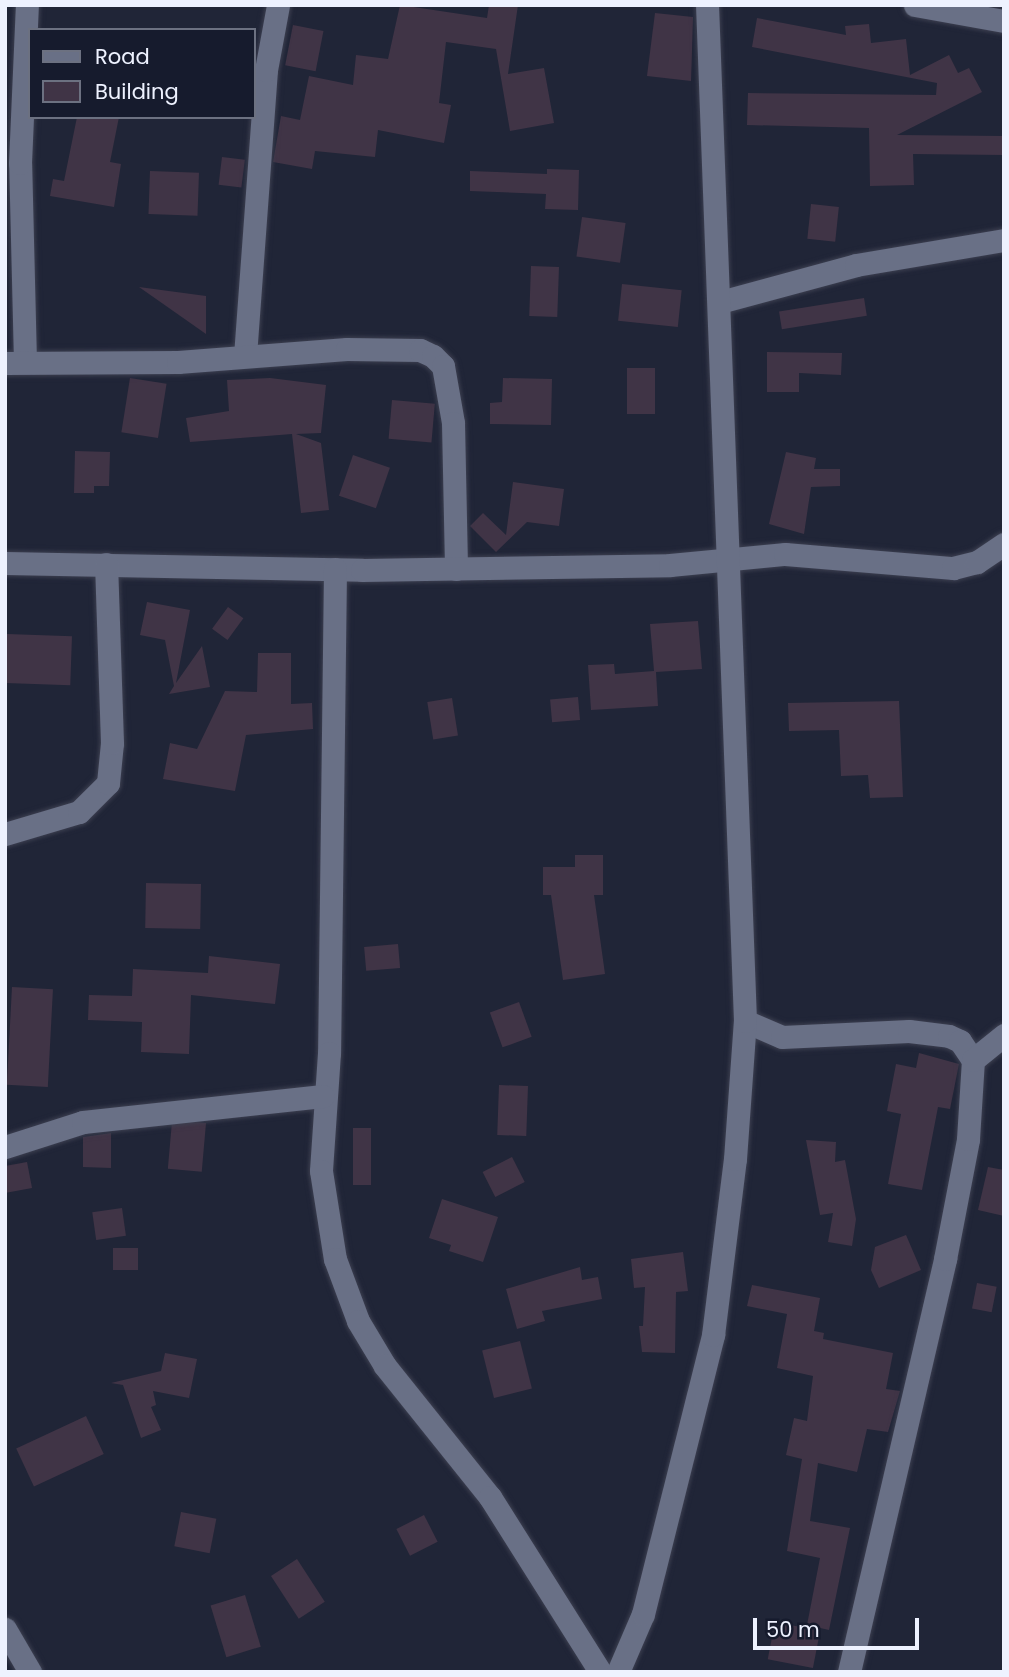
<!DOCTYPE html>
<html>
<head>
<meta charset="utf-8">
<style>
  body { margin:0 }
  #map { position:relative; width:1009px; height:1677px; overflow:hidden; background:#202537; font-family:Poppins,sans-serif }
  div>[style] { position:absolute }
  [style*='--x'] { left:calc(var(--x)*1px); top:calc(var(--y)*1px); width:calc(var(--w)*1px); rotate:calc(var(--a)*1deg) }
  .building>* { inset:0; background:#403446; transform-origin:0 0 }
  .roads { filter:drop-shadow(0 0 2px #3c3f50) drop-shadow(0 0 2px #3c3f50) }
  .street>* { height:23px; margin:-11.5px; padding:0 11.5px; transform-origin:11.5px; border-radius:11.5px; background:#697086 }
  span { translate:-50% -50%; white-space:nowrap; text-align:center; line-height:1.15; -webkit-text-stroke:5px #161b2d; paint-order:stroke }
  .frame { position:absolute; inset:0; border:7px solid #eef2ff; pointer-events:none }
  .legend { position:absolute; left:28px; top:28px; width:228px; height:91px; box-sizing:border-box; background:#161b2d; border:2px solid #6c7181; margin:0; padding:9px 12px; list-style:none; font-size:21px; color:#eef2ff }
  .legend li { display:flex; align-items:center; gap:14px; height:35px }
  .legend b { width:35px; border:2px solid #6c7181 }
  .scale { position:absolute; left:753px; top:1618px; width:166px; height:32px; box-sizing:border-box; border:4px solid #eef2ff; border-top:0; padding-left:9px; font-size:21px; line-height:24px; white-space:nowrap; color:#eef2ff; -webkit-text-stroke:5px #161b2d; paint-order:stroke }
</style>
</head>
<body>
<div id="map">
  <div class="building">
    <i style="clip-path:polygon(400px 5px,487px 18px,489px 5px,518px 5px,508px 74px,544px 68px,554px 123px,510px 131px,496px 49px,446px 42px,439px 103px,451px 105px,444px 143px,378px 130px,375px 157px,315px 151px,312px 169px,273px 162px,281px 116px,300px 120px,309px 76px,353px 85px,356px 55px,388px 59px)"></i>
    <i style="clip-path:polygon(655px 13px,693px 17px,691px 81px,647px 76px)"></i>
    <i style="clip-path:polygon(757px 18px,846px 35px,845px 26px,869px 24px,871px 43px,906px 39px,910px 75px,949px 55px,958px 73px,969px 68px,982px 92px,897px 135px,1004px 136px,1004px 155px,913px 154px,914px 185px,870px 186px,869px 128px,747px 125px,748px 93px,936px 95px,937px 83px,752px 47px)"></i>
    <i style="left:293px;top:25px;width:31px;height:41px;rotate:11deg"></i>
    <i style="clip-path:polygon(77px 117px,119px 117px,110px 162px,121px 164px,114px 207px,50px 196px,53px 179px,64px 181px)"></i>
    <i style="left:222px;top:157px;width:23px;height:28px;rotate:7deg"></i>
    <i style="clip-path:polygon(547px 169px,579px 170px,578px 210px,545px 209px,546px 194px,470px 191px,470px 171px,547px 174px)"></i>
    <i style="left:150px;top:171px;width:49px;height:43px;rotate:2deg"></i>
    <i style="left:811px;top:204px;width:28px;height:35px;rotate:6deg"></i>
    <i style="left:582px;top:217px;width:44px;height:40px;rotate:8deg"></i>
    <i style="left:531px;top:266px;width:28px;height:50px;rotate:2deg"></i>
    <i style="left:622px;top:284px;width:60px;height:37px;rotate:6deg"></i>
    <i style="clip-path:polygon(139px 287px,206px 296px,206px 334px)"></i>
    <i style="left:864px;top:298px;width:18px;height:86px;rotate:81deg"></i>
    <i style="clip-path:polygon(767px 352px,842px 353px,841px 375px,799px 373px,799px 392px,767px 392px)"></i>
    <i style="left:627px;top:368px;width:28px;height:46px"></i>
    <i style="left:130px;top:378px;width:37px;height:55px;rotate:9deg"></i>
    <i style="clip-path:polygon(270px 378px,326px 385px,321px 433px,296px 434px,321px 443px,329px 510px,301px 513px,292px 434px,190px 442px,186px 418px,229px 411px,227px 380px)"></i>
    <i style="clip-path:polygon(503px 378px,552px 379px,551px 425px,490px 424px,490px 403px,502px 402px)"></i>
    <i style="left:392px;top:400px;width:43px;height:39px;rotate:5deg"></i>
    <i style="clip-path:polygon(75px 451px,110px 452px,109px 486px,94px 486px,94px 493px,74px 493px)"></i>
    <i style="clip-path:polygon(786px 452px,816px 458px,814px 469px,840px 469px,840px 486px,811px 487px,804px 534px,769px 524px)"></i>
    <i style="left:353px;top:455px;width:39px;height:43px;rotate:19deg"></i>
    <i style="clip-path:polygon(513px 482px,564px 489px,559px 526px,527px 522px,496px 552px,470px 526px,483px 513px,506px 535px)"></i>
    <i style="clip-path:polygon(147px 602px,190px 610px,176px 683px,202px 646px,210px 687px,169px 694px,174px 686px,165px 640px,140px 635px)"></i>
    <i style="left:228px;top:607px;width:19px;height:27px;rotate:36deg"></i>
    <i style="clip-path:polygon(698px 621px,702px 669px,656px 672px,658px 706px,591px 710px,588px 665px,614px 664px,615px 674px,654px 671px,650px 624px)"></i>
    <i style="left:7px;top:634px;width:65px;height:49px;rotate:2deg"></i>
    <i style="clip-path:polygon(258px 653px,291px 653px,291px 704px,312px 703px,313px 729px,246px 735px,235px 791px,163px 779px,170px 743px,197px 749px,225px 691px,257px 692px)"></i>
    <i style="left:578px;top:697px;width:23px;height:28px;rotate:85deg"></i>
    <i style="left:452px;top:698px;width:38px;height:25px;rotate:81deg"></i>
    <i style="clip-path:polygon(899px 701px,903px 797px,870px 798px,868px 775px,841px 776px,839px 730px,789px 731px,788px 703px)"></i>
    <i style="clip-path:polygon(575px 855px,603px 855px,603px 895px,594px 895px,605px 974px,563px 980px,551px 895px,543px 895px,543px 867px,575px 867px)"></i>
    <i style="left:146px;top:883px;width:55px;height:45px;rotate:1deg"></i>
    <i style="left:398px;top:944px;width:24px;height:34px;rotate:85deg"></i>
    <i style="clip-path:polygon(209px 956px,280px 964px,275px 1004px,191px 995px,189px 1054px,141px 1052px,142px 1022px,88px 1020px,89px 995px,132px 996px,133px 969px,208px 973px)"></i>
    <i style="left:12px;top:987px;width:41px;height:98px;rotate:3deg"></i>
    <i style="left:519px;top:1002px;width:37px;height:31px;rotate:70deg"></i>
    <i style="clip-path:polygon(919px 1053px,959px 1064px,950px 1109px,938px 1107px,922px 1190px,888px 1184px,901px 1114px,887px 1111px,896px 1064px,916px 1068px)"></i>
    <i style="left:499px;top:1085px;width:29px;height:50px;rotate:2deg"></i>
    <i style="left:206px;top:1123px;width:49px;height:34px;rotate:95deg"></i>
    <i style="left:353px;top:1128px;width:18px;height:57px"></i>
    <i style="clip-path:polygon(111px 1133px,111px 1168px,83px 1167px,83px 1137px)"></i>
    <i style="clip-path:polygon(806px 1140px,836px 1142px,835px 1162px,845px 1160px,856px 1219px,852px 1246px,828px 1242px,833px 1213px,820px 1215px)"></i>
    <i style="left:512px;top:1157px;width:28px;height:33px;rotate:63deg"></i>
    <i style="clip-path:polygon(27px 1162px,32px 1188px,5px 1193px,5px 1166px)"></i>
    <i style="clip-path:polygon(988px 1167px,1004px 1170px,1004px 1216px,978px 1210px)"></i>
    <i style="clip-path:polygon(442px 1199px,498px 1217px,483px 1262px,449px 1251px,451px 1245px,429px 1238px)"></i>
    <i style="left:122px;top:1208px;width:28px;height:30px;rotate:82deg"></i>
    <i style="clip-path:polygon(906px 1235px,921px 1270px,879px 1288px,871px 1270px,875px 1247px)"></i>
    <i style="left:113px;top:1248px;width:25px;height:22px"></i>
    <i style="clip-path:polygon(683px 1252px,688px 1291px,676px 1292px,675px 1353px,642px 1352px,639px 1326px,643px 1326px,645px 1287px,634px 1288px,631px 1259px)"></i>
    <i style="clip-path:polygon(580px 1267px,582px 1280px,598px 1277px,602px 1299px,542px 1311px,545px 1321px,517px 1329px,506px 1289px)"></i>
    <i style="left:977px;top:1283px;width:20px;height:26px;rotate:11deg"></i>
    <i style="clip-path:polygon(752px 1285px,820px 1298px,814px 1331px,824px 1333px,823px 1339px,893px 1353px,886px 1389px,900px 1391px,888px 1432px,867px 1429px,857px 1472px,818px 1463px,810px 1521px,850px 1528px,829px 1630px,807px 1625px,820px 1558px,787px 1551px,802px 1459px,786px 1455px,794px 1418px,807px 1421px,813px 1376px,777px 1368px,787px 1314px,747px 1306px)"></i>
    <i style="left:520px;top:1341px;width:49px;height:39px;rotate:76deg"></i>
    <i style="clip-path:polygon(165px 1353px,197px 1359px,189px 1398px,153px 1391px,156px 1405px,151px 1407px,161px 1430px,141px 1438px,123px 1385px,111px 1383px,161px 1371px)"></i>
    <i style="left:86px;top:1416px;width:42px;height:77px;rotate:65deg"></i>
    <i style="left:181px;top:1512px;width:36px;height:35px;rotate:11deg"></i>
    <i style="left:424px;top:1515px;width:30px;height:31px;rotate:63deg"></i>
    <i style="left:297px;top:1559px;width:51px;height:31px;rotate:57deg"></i>
    <i style="left:245px;top:1595px;width:54px;height:36px;rotate:73deg"></i>
    <i style="left:775px;top:1622px;width:46px;height:38px;rotate:11deg"></i>
  </div>
  <div class="roads">
    <div class="street">
      <i style="--x:915;--y:5;--w:90;--a:10.2"></i>
      <i style="--x:720;--y:302;--w:141;--a:-15.2"></i>
      <i style="--x:856;--y:265;--w:150;--a:-9.6"></i>
      <i style="--x:245;--y:356;--w:287;--a:-85.8"></i>
      <i style="--x:266;--y:70;--w:66;--a:-79.5"></i>
      <i style="--x:25;--y:362;--w:199;--a:-91.4"></i>
      <i style="--x:20;--y:163;--w:158;--a:-87.5"></i>
      <i style="--x:5;--y:363;--w:173;--a:-0.3"></i>
      <i style="--x:178;--y:362;--w:169;--a:-4.4"></i>
      <i style="--x:347;--y:349;--w:73;--a:0.8"></i>
      <i style="--x:420;--y:350;--w:14;--a:25"></i>
      <i style="--x:433;--y:356;--w:14;--a:45"></i>
      <i style="--x:443;--y:366;--w:58;--a:80"></i>
      <i style="--x:453;--y:423;--w:146;--a:88.8"></i>
      <i style="--x:5;--y:563;--w:357;--a:1.1"></i>
      <i style="--x:362;--y:570;--w:308;--a:-0.9"></i>
      <i style="--x:670;--y:565;--w:116;--a:-5.5"></i>
      <i style="--x:785;--y:554;--w:169;--a:4.8"></i>
      <i style="--x:953;--y:568;--w:25;--a:-14"></i>
      <i style="--x:977;--y:562;--w:32;--a:-34"></i>
      <i style="--x:335;--y:569;--w:484;--a:90.7"></i>
      <i style="--x:329;--y:1053;--w:118;--a:93.9"></i>
      <i style="--x:321;--y:1171;--w:89;--a:81"></i>
      <i style="--x:335;--y:1259;--w:66;--a:69.6"></i>
      <i style="--x:358;--y:1321;--w:52;--a:59"></i>
      <i style="--x:385;--y:1366;--w:168;--a:51.3"></i>
      <i style="--x:490;--y:1497;--w:207;--a:57.8"></i>
      <i style="--x:5;--y:834;--w:77;--a:-16.6"></i>
      <i style="--x:79;--y:812;--w:41;--a:-45"></i>
      <i style="--x:108;--y:783;--w:40;--a:-84.3"></i>
      <i style="--x:112;--y:743;--w:179;--a:-91.9"></i>
      <i style="--x:745;--y:1021;--w:40;--a:23.4"></i>
      <i style="--x:782;--y:1037;--w:127;--a:-2.7"></i>
      <i style="--x:909;--y:1031;--w:40;--a:7.1"></i>
      <i style="--x:949;--y:1036;--w:12;--a:24"></i>
      <i style="--x:960;--y:1041;--w:23;--a:56"></i>
      <i style="--x:5;--y:1147;--w:82;--a:-17.8"></i>
      <i style="--x:83;--y:1122;--w:241;--a:-6.2"></i>
      <i style="--x:5;--y:1629;--w:50;--a:59.8"></i>
      <i style="--x:618;--y:1672;--w:63;--a:-66.7"></i>
      <i style="--x:643;--y:1614;--w:288;--a:-75.9"></i>
      <i style="--x:713;--y:1335;--w:177;--a:-82.9"></i>
      <i style="--x:735;--y:1159;--w:138;--a:-85.9"></i>
      <i style="--x:745;--y:1021;--w:1017;--a:-92.14"></i>
      <i style="--x:849;--y:1672;--w:424;--a:-76.9"></i>
      <i style="--x:945;--y:1259;--w:122;--a:-79.1"></i>
      <i style="--x:968;--y:1139;--w:79;--a:-86.4"></i>
      <i style="--x:973;--y:1060;--w:40;--a:-39"></i>
    </div>
  </div>
  <div class="frame"></div>
  <ul class="legend">
  <li><b style="height:9px;background:#697086"></b>Road</li>
  <li><b style="height:19px;background:#403446"></b>Building</li>
  </ul>
  <div class="scale">50 m</div>
</div>
</body>
</html>
